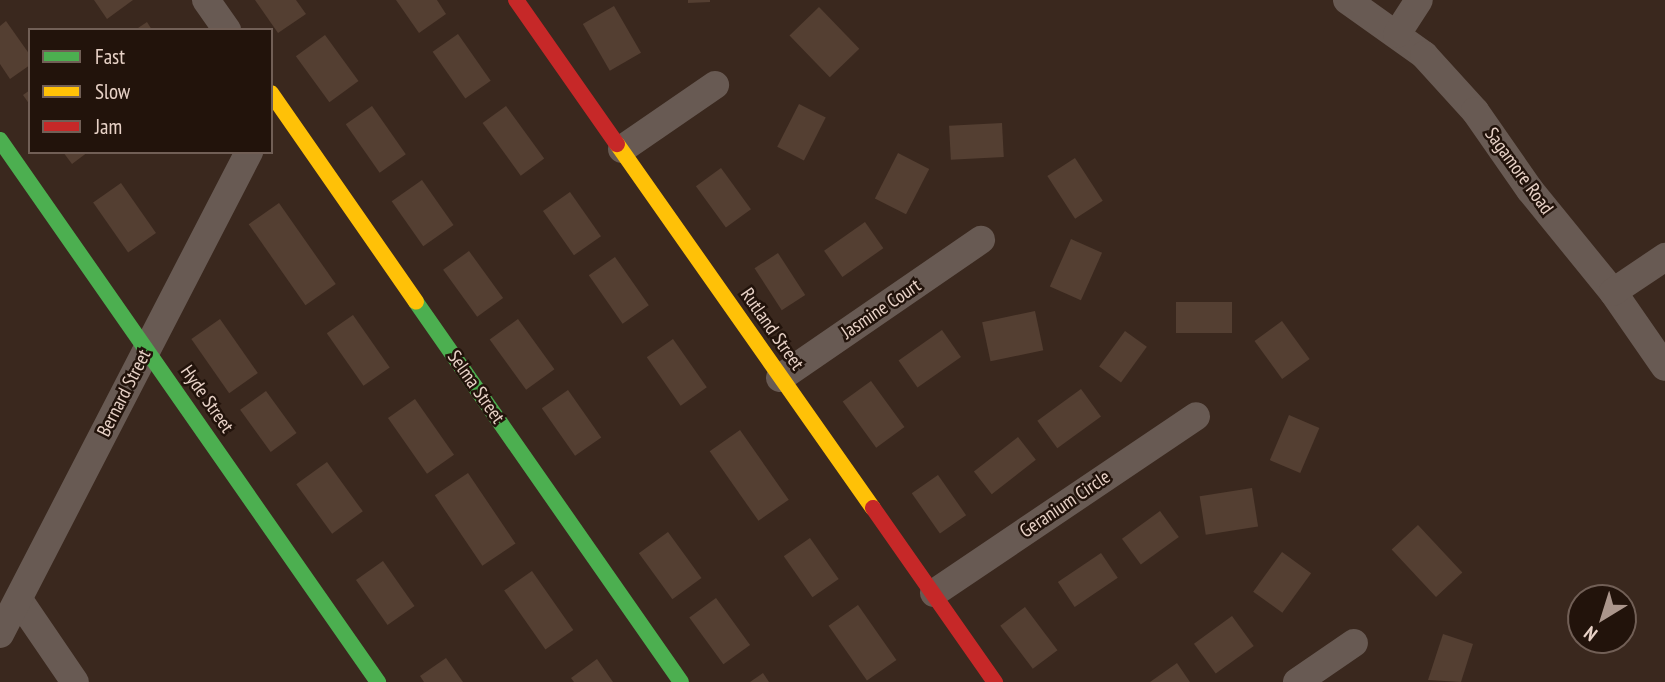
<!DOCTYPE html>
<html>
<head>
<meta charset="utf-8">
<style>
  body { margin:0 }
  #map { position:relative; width:1665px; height:682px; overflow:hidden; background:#3a281e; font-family:"PT Sans Narrow",sans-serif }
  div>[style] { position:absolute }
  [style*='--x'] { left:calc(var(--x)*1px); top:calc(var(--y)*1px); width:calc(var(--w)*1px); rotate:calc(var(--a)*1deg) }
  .building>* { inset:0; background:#543f32; transform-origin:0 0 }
  .street>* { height:28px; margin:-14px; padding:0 14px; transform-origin:14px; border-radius:14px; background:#685a53 }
  .fast>* { height:16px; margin:-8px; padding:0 8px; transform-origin:8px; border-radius:8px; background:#4caf50 }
  .slow>* { height:16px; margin:-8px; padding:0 8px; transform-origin:8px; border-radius:8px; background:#ffc107 }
  .jam>* { height:16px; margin:-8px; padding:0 8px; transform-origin:8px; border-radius:8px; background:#c62828 }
  span { translate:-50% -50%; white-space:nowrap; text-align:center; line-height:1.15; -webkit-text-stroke:5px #22130b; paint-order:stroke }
  .street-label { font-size:19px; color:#e8d2c7 }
  .legend { position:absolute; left:28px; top:28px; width:245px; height:126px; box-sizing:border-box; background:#22130b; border:2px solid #715f56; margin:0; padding:9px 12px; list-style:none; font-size:21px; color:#e8d2c7 }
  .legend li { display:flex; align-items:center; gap:14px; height:35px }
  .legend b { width:35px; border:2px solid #715f56 }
  .north { position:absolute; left:1567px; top:584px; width:70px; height:70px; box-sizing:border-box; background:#22130b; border:2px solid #715f56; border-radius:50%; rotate:218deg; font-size:19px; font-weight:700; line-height:28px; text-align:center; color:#e8d2c7 }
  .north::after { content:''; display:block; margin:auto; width:24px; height:32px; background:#ab968c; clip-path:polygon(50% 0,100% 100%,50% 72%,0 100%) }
</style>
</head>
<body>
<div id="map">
  <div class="building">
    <i style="clip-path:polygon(94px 0,133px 0,107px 19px)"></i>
    <i style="clip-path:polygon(255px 0,296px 0,306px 14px,278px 33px)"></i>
    <i style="clip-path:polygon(396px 0,437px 0,446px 14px,419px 33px)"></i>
    <i style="clip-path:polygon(688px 0,710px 0,710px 2px,688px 3px)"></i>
    <i style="left:614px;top:6px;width:54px;height:36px;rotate:60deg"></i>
    <i style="left:819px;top:7px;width:58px;height:41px;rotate:46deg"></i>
    <i style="clip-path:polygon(6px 21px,30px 55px,30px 65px,10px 79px,0 64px,0 26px)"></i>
    <i style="clip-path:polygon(147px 22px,152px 30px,135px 30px)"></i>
    <i style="left:458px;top:34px;width:57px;height:31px;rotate:55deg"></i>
    <i style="left:325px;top:35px;width:57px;height:36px;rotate:54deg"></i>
    <i style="clip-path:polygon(30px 90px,30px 105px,23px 95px)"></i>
    <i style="left:799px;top:104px;width:30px;height:48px;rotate:27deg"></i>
    <i style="left:372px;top:106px;width:59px;height:32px;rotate:55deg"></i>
    <i style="left:506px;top:106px;width:65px;height:29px;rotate:54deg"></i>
    <i style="left:1002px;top:123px;width:34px;height:53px;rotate:87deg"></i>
    <i style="clip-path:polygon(63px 152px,88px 152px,72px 164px)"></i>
    <i style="left:898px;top:153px;width:35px;height:51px;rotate:27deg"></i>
    <i style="left:1075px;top:158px;width:51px;height:33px;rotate:57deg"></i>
    <i style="left:721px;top:168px;width:51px;height:31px;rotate:54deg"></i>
    <i style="left:422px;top:180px;width:55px;height:37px;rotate:55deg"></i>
    <i style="left:121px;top:183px;width:61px;height:34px;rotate:55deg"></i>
    <i style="left:570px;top:192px;width:54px;height:33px;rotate:55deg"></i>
    <i style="left:279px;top:203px;width:99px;height:37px;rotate:55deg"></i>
    <i style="left:865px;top:222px;width:32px;height:50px;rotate:55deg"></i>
    <i style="left:1071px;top:239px;width:34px;height:52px;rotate:24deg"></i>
    <i style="left:469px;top:251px;width:58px;height:32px;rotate:54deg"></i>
    <i style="left:778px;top:253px;width:50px;height:28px;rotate:57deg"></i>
    <i style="left:615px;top:257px;width:59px;height:32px;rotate:55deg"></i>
    <i style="left:1176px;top:302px;width:56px;height:31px"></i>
    <i style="left:1035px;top:311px;width:40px;height:54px;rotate:78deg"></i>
    <i style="left:353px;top:315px;width:64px;height:32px;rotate:55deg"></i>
    <i style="left:220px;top:319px;width:66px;height:35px;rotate:55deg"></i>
    <i style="left:518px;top:319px;width:62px;height:35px;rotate:54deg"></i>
    <i style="left:1282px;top:321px;width:47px;height:34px;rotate:54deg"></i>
    <i style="left:942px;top:330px;width:33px;height:53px;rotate:55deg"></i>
    <i style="left:1125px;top:331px;width:27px;height:44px;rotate:36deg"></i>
    <i style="left:673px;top:339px;width:59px;height:32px;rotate:55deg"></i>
    <i style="left:871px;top:381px;width:57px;height:35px;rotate:54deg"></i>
    <i style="left:1081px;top:389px;width:34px;height:54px;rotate:54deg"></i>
    <i style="left:568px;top:390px;width:58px;height:32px;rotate:55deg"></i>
    <i style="left:266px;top:391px;width:52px;height:32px;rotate:54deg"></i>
    <i style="left:415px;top:399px;width:68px;height:33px;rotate:55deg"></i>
    <i style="left:1289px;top:415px;width:33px;height:49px;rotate:23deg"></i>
    <i style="left:740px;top:430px;width:85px;height:37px;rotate:55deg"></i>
    <i style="left:1018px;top:437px;width:29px;height:56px;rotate:52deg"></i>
    <i style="left:327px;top:462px;width:61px;height:38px;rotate:54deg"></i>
    <i style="left:468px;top:473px;width:85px;height:40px;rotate:56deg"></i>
    <i style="left:938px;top:475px;width:49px;height:32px;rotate:55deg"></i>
    <i style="left:1252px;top:488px;width:39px;height:53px;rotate:81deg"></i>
    <i style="left:1160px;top:511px;width:32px;height:47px;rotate:54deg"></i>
    <i style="left:1418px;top:525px;width:65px;height:36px;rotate:47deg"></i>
    <i style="left:668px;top:532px;width:57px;height:36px;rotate:54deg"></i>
    <i style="left:810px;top:538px;width:50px;height:32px;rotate:55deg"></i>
    <i style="left:1282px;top:552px;width:36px;height:49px;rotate:36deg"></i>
    <i style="left:1101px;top:553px;width:30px;height:52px;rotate:56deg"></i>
    <i style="left:383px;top:561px;width:55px;height:33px;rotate:55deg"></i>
    <i style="left:532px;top:571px;width:72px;height:34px;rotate:55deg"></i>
    <i style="left:716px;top:598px;width:58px;height:33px;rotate:54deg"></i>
    <i style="left:858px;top:605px;width:67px;height:36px;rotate:55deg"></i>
    <i style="left:1025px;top:607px;width:54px;height:31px;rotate:53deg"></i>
    <i style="left:1232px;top:616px;width:37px;height:47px;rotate:54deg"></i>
    <i style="clip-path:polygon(1443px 634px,1473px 644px,1461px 682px,1428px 680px)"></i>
    <i style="clip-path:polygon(446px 658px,463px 682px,424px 682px,420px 676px)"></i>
    <i style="clip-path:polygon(597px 659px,613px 682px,574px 682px,571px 678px)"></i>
    <i style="clip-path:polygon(1177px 663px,1190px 682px,1150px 682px)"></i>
    <i style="clip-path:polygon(763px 673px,769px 682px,750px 682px)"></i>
  </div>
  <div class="street">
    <i style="--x:206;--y:0;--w:37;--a:55"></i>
    <i style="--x:1347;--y:0;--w:95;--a:35.5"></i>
    <i style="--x:1424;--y:55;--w:76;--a:47.7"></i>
    <i style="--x:1475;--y:111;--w:96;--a:55.2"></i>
    <i style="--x:1530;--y:190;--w:132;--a:50.9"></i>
    <i style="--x:1613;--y:292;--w:91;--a:55.3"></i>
    <i style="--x:1397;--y:34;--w:40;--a:-57.1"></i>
    <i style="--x:622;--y:149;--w:113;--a:-34.5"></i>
    <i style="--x:1613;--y:292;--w:63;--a:-33.9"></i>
    <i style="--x:780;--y:378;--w:244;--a:-34.5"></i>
    <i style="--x:934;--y:593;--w:316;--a:-34"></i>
    <i style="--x:19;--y:600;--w:99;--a:55.7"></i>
    <i style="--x:0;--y:634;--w:543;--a:-62.68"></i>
    <i style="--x:1297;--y:682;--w:69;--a:-34.4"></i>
  </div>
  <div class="fast">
    <i style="--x:0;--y:140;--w:661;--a:55.11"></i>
    <i style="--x:416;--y:302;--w:463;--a:55.1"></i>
  </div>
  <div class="slow">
    <i style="--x:271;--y:93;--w:254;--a:55.2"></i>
    <i style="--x:617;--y:144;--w:445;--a:54.9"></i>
  </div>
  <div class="jam">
    <i style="--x:516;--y:0;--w:176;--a:55"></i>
    <i style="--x:873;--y:508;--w:213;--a:55"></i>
  </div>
  <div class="street-label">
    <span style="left:1519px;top:171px;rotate:54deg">Sagamore Road</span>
    <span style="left:881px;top:309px;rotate:-34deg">Jasmine Court</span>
    <span style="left:772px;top:329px;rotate:55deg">Rutland Street</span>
    <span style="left:476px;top:387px;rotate:55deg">Selma Street</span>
    <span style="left:124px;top:393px;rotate:-63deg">Bernard Street</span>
    <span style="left:207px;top:399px;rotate:55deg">Hyde Street</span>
    <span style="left:1065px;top:504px;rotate:-34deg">Geranium Circle</span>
  </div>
  <ul class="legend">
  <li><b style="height:9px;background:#4caf50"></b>Fast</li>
  <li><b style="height:9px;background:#ffc107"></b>Slow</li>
  <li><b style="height:9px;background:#c62828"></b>Jam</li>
  </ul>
  <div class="north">N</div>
</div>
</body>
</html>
